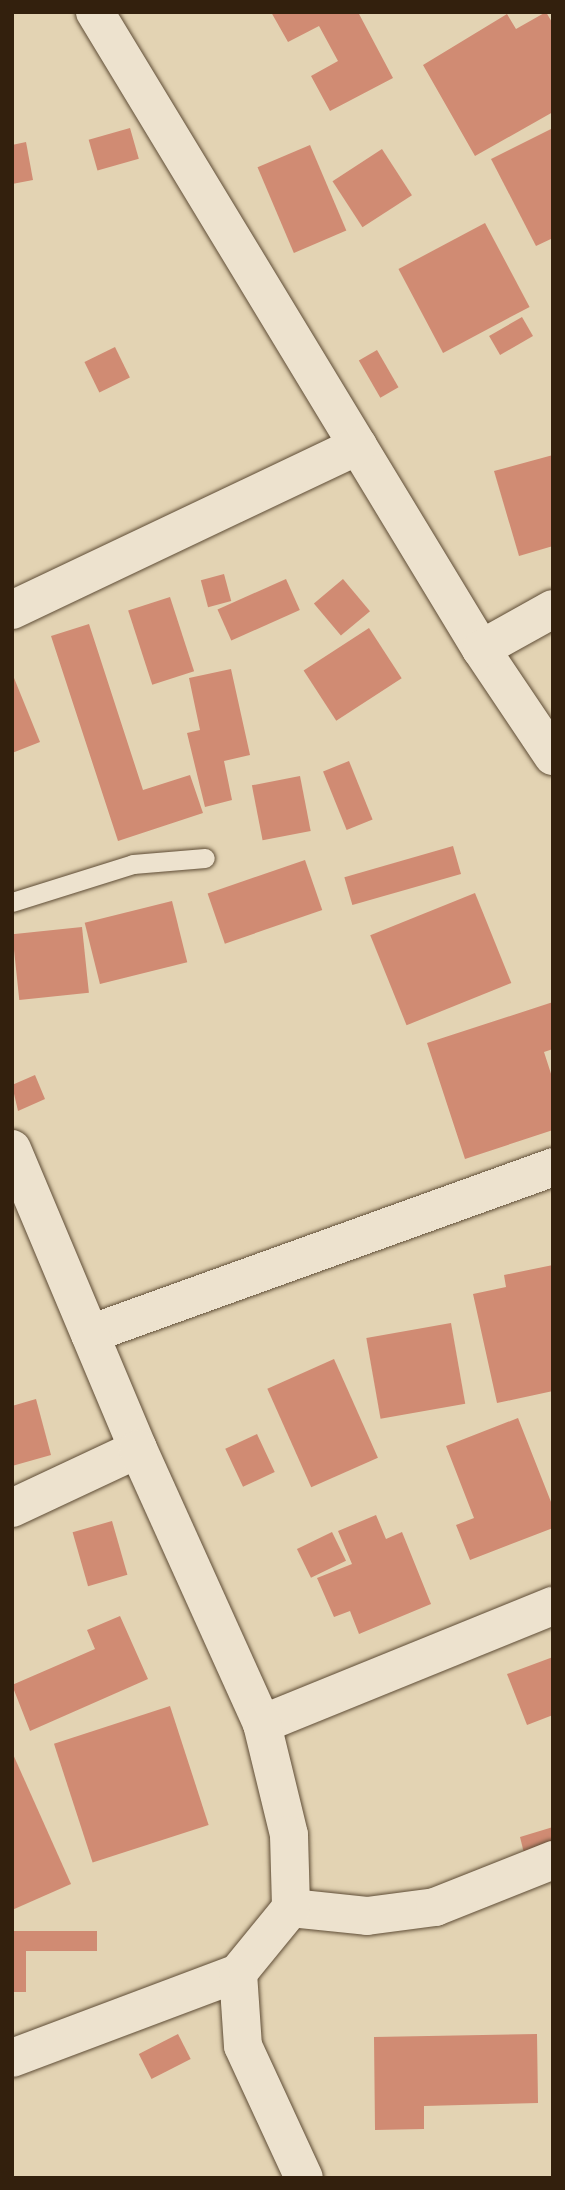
<!DOCTYPE html>
<html>
<head>
<meta charset="utf-8">
<style>
  body { margin:0 }
  #map { position:relative; width:565px; height:2190px; overflow:hidden; background:#e3d3b3; font-family:"Sorts Mill Goudy",serif }
  div>[style] { position:absolute }
  [style*='--x'] { left:calc(var(--x)*1px); top:calc(var(--y)*1px); width:calc(var(--w)*1px); rotate:calc(var(--a)*1deg) }
  .building>* { inset:0; background:#d08b73; transform-origin:0 0 }
  .roads { filter:drop-shadow(0 0 2px #5f4d36) drop-shadow(0 0 2px #5f4d36) }
  .lane>* { height:19px; margin:-9.5px; padding:0 9.5px; transform-origin:9.5px; border-radius:9.5px; background:#ede2ce }
  .street>* { height:38px; margin:-19px; padding:0 19px; transform-origin:19px; border-radius:19px; background:#ede2ce }
  .secondary>* { height:38px; margin:-19px; padding:0 19px; transform-origin:19px; border-radius:19px; background:#ede2ce }
  span { translate:-50% -50%; white-space:nowrap; text-align:center; line-height:1.15; -webkit-text-stroke:6px #ede2ce; paint-order:stroke }
  .frame { position:absolute; inset:0; border:14px solid #33200d; pointer-events:none }
</style>
</head>
<body>
<div id="map">
  <div class="building">
    <i style="clip-path:polygon(271px 12px,358px 12px,393px 78px,330px 111px,311px 76px,338px 61px,319px 26px,288px 42px)"></i>
    <i style="clip-path:polygon(546px 12px,553px 24px,553px 112px,475px 156px,423px 65px,507px 14px,516px 29px)"></i>
    <i style="left:130px;top:128px;width:32px;height:43px;rotate:74deg"></i>
    <i style="clip-path:polygon(553px 128px,553px 238px,536px 246px,491px 159px)"></i>
    <i style="clip-path:polygon(26px 142px,33px 180px,12px 184px,12px 145px)"></i>
    <i style="left:310px;top:145px;width:93px;height:57px;rotate:67deg"></i>
    <i style="left:382px;top:149px;width:55px;height:59px;rotate:57deg"></i>
    <i style="left:485px;top:223px;width:95px;height:98px;rotate:62deg"></i>
    <i style="left:522px;top:317px;width:22px;height:38px;rotate:60deg"></i>
    <i style="left:115px;top:347px;width:34px;height:34px;rotate:64deg"></i>
    <i style="left:377px;top:350px;width:43px;height:21px;rotate:60deg"></i>
    <i style="clip-path:polygon(553px 455px,553px 546px,519px 556px,494px 471px)"></i>
    <i style="left:224px;top:574px;width:28px;height:24px;rotate:75deg"></i>
    <i style="left:286px;top:579px;width:34px;height:75px;rotate:66deg"></i>
    <i style="left:343px;top:579px;width:42px;height:38px;rotate:50deg"></i>
    <i style="left:170px;top:597px;width:78px;height:44px;rotate:72deg"></i>
    <i style="clip-path:polygon(89px 624px,143px 790px,190px 775px,203px 813px,118px 841px,51px 636px)"></i>
    <i style="left:369px;top:628px;width:60px;height:78px;rotate:57deg"></i>
    <i style="clip-path:polygon(231px 669px,250px 755px,224px 761px,232px 800px,205px 807px,187px 733px,200px 730px,189px 678px)"></i>
    <i style="clip-path:polygon(12px 673px,40px 742px,12px 753px)"></i>
    <i style="left:349px;top:761px;width:63px;height:28px;rotate:68deg"></i>
    <i style="left:300px;top:776px;width:56px;height:49px;rotate:79deg"></i>
    <i style="left:453px;top:846px;width:29px;height:113px;rotate:74deg"></i>
    <i style="left:305px;top:860px;width:53px;height:103px;rotate:71deg"></i>
    <i style="left:475px;top:893px;width:97px;height:113px;rotate:68deg"></i>
    <i style="left:172px;top:901px;width:63px;height:90px;rotate:76deg"></i>
    <i style="left:82px;top:927px;width:66px;height:70px;rotate:84deg"></i>
    <i style="clip-path:polygon(553px 1002px,553px 1049px,544px 1052px,553px 1080px,553px 1130px,465px 1159px,427px 1043px)"></i>
    <i style="clip-path:polygon(35px 1075px,45px 1099px,18px 1111px,12px 1085px)"></i>
    <i style="clip-path:polygon(553px 1265px,553px 1391px,497px 1403px,473px 1294px,506px 1287px,504px 1275px)"></i>
    <i style="left:451px;top:1323px;width:82px;height:86px;rotate:80deg"></i>
    <i style="left:334px;top:1359px;width:108px;height:73px;rotate:66deg"></i>
    <i style="clip-path:polygon(36px 1399px,51px 1455px,12px 1466px,12px 1406px)"></i>
    <i style="clip-path:polygon(518px 1418px,553px 1507px,553px 1528px,470px 1560px,456px 1525px,474px 1518px,446px 1446px)"></i>
    <i style="left:257px;top:1434px;width:42px;height:35px;rotate:65deg"></i>
    <i style="clip-path:polygon(376px 1515px,386px 1539px,402px 1532px,431px 1604px,359px 1634px,350px 1611px,334px 1617px,317px 1578px,352px 1564px,338px 1531px)"></i>
    <i style="left:112px;top:1521px;width:56px;height:41px;rotate:74deg"></i>
    <i style="left:332px;top:1532px;width:32px;height:39px;rotate:64deg"></i>
    <i style="clip-path:polygon(120px 1616px,148px 1679px,30px 1731px,12px 1685px,95px 1649px,87px 1630px)"></i>
    <i style="clip-path:polygon(553px 1657px,553px 1715px,527px 1725px,507px 1674px)"></i>
    <i style="left:170px;top:1706px;width:125px;height:122px;rotate:72deg"></i>
    <i style="clip-path:polygon(12px 1752px,71px 1884px,12px 1910px)"></i>
    <i style="clip-path:polygon(553px 1827px,553px 1849px,525px 1857px,520px 1837px)"></i>
    <i style="clip-path:polygon(12px 1931px,97px 1931px,97px 1951px,26px 1951px,26px 1992px,12px 1992px)"></i>
    <i style="left:178px;top:2034px;width:28px;height:44px;rotate:63deg"></i>
    <i style="clip-path:polygon(537px 2034px,538px 2103px,424px 2106px,424px 2129px,375px 2130px,374px 2037px)"></i>
  </div>
  <div class="roads">
    <div class="lane">
      <i style="--x:12;--y:902;--w:127;--a:-17.4"></i>
      <i style="--x:133;--y:864;--w:72;--a:-4.8"></i>
    </div>
    <div class="street">
      <i style="--x:95;--y:12;--w:745;--a:58.79"></i>
      <i style="--x:481;--y:649;--w:129;--a:56.1"></i>
      <i style="--x:12;--y:610;--w:383;--a:-25.4"></i>
      <i style="--x:481;--y:649;--w:82;--a:-29.1"></i>
      <i style="--x:90;--y:1334;--w:492;--a:-19.8"></i>
      <i style="--x:12;--y:1508;--w:139;--a:-25.1"></i>
      <i style="--x:262;--y:1724;--w:314;--a:-22.1"></i>
      <i style="--x:291;--y:1908;--w:76;--a:6"></i>
      <i style="--x:367;--y:1916;--w:69;--a:-7.5"></i>
      <i style="--x:435;--y:1907;--w:127;--a:-21.7"></i>
      <i style="--x:12;--y:2058;--w:241;--a:-20.6"></i>
    </div>
    <div class="secondary">
      <i style="--x:12;--y:1149;--w:325;--a:67.2"></i>
      <i style="--x:138;--y:1449;--w:302;--a:65.7"></i>
      <i style="--x:262;--y:1724;--w:114;--a:76.3"></i>
      <i style="--x:289;--y:1835;--w:73;--a:88.4"></i>
      <i style="--x:291;--y:1908;--w:84;--a:129.2"></i>
      <i style="--x:238;--y:1973;--w:73;--a:86.1"></i>
      <i style="--x:243;--y:2046;--w:145;--a:65.2"></i>
    </div>
  </div>
  <div class="frame"></div>
</div>
</body>
</html>
